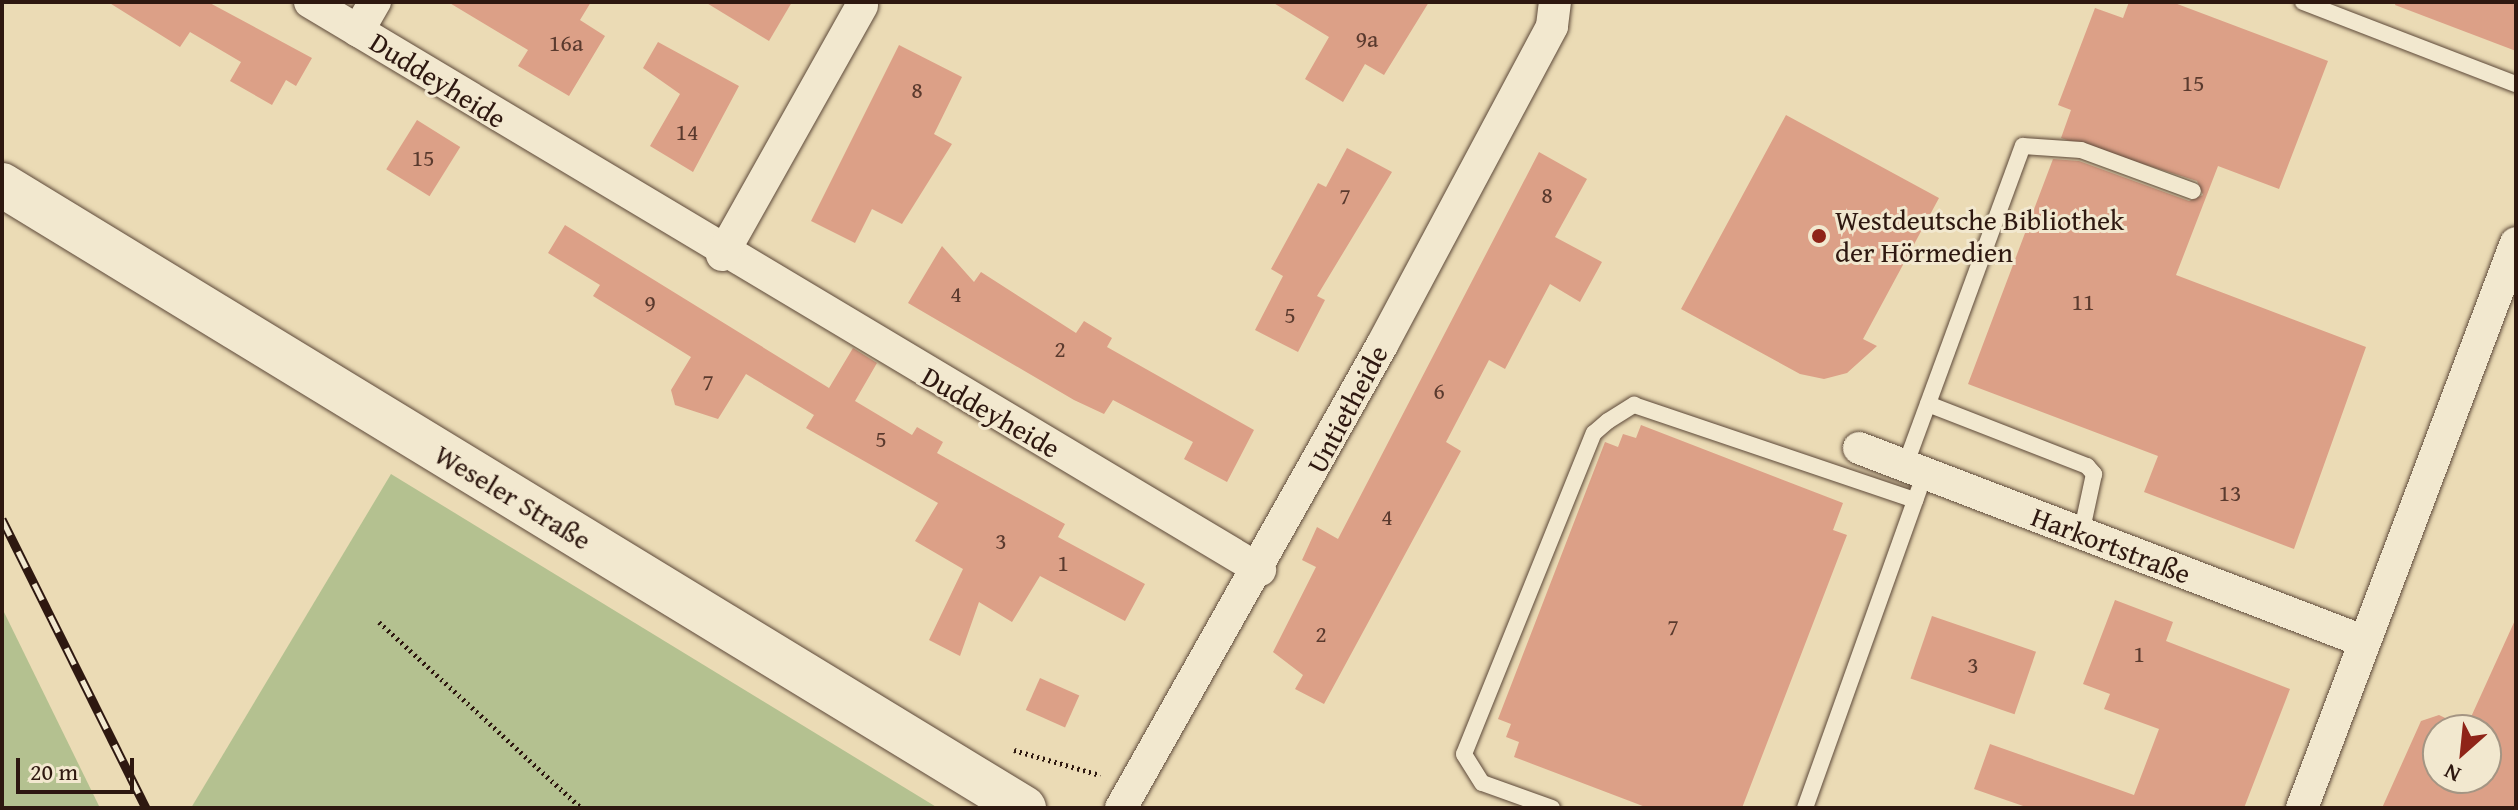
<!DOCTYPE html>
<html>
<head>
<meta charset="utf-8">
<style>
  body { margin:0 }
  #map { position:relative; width:2518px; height:810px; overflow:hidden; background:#ebdbb5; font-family:"Gentium Book Plus",serif }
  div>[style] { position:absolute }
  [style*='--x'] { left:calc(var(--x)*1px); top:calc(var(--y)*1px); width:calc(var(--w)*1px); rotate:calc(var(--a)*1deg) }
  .green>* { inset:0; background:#b4c190 }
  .building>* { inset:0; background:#dca087; transform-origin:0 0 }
  .path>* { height:5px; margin-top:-2.5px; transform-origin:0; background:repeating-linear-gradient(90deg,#2e1810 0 2px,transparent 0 6px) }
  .roads { filter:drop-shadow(0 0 2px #5d4939) drop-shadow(0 0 2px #5d4939) }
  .service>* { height:16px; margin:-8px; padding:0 8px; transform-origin:8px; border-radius:8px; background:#f2e8cf }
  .minor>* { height:32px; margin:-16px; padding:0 16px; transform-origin:16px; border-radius:16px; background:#f2e8cf }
  .secondary>* { height:44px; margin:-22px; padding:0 22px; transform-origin:22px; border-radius:22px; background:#f2e8cf }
  .rail>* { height:9px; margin-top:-4.5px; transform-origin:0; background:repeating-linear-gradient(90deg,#f2e8cf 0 18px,#2e1810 0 36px); box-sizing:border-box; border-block:2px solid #2e1810 }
  .dots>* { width:22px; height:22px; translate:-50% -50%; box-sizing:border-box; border:4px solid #f2e8cf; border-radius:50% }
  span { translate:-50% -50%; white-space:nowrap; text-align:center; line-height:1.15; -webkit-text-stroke:6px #f2e8cf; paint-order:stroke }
  .number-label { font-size:24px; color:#5a3a2e }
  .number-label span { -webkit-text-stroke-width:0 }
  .street-label { font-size:28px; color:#2e1810 }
  .poi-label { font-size:28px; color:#2e1810 }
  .left { translate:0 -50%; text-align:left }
  .frame { position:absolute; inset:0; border:4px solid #2e1810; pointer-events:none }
  .north { position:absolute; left:2422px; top:714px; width:80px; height:80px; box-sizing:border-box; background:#f2e8cf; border:2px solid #a49583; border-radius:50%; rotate:207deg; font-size:22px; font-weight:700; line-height:32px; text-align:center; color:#2e1810 }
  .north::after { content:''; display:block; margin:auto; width:28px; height:36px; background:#8f2418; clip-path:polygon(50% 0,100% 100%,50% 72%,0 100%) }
  .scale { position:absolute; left:16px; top:758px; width:118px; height:36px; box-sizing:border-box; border:4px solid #2e1810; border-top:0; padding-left:10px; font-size:24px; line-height:28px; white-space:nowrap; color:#2e1810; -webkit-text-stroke:6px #f2e8cf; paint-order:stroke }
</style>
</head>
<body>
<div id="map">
  <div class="green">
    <i style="clip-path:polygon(391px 474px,938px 808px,191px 808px)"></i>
    <i style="clip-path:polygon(2px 608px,100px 808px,2px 808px)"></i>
  </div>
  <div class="building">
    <i style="clip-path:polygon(108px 2px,208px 2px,312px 58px,296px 86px,286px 80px,272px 105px,230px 81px,241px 62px,190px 32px,180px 47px)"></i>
    <i style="clip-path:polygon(448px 2px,591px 2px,580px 20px,605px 36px,569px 96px,518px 66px,528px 50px)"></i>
    <i style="clip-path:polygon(705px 2px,792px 2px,769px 41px)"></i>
    <i style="clip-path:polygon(1272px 2px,1429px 2px,1384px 75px,1365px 64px,1343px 102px,1305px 79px,1329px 37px)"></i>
    <i style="clip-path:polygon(2129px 2px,2172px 2px,2328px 61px,2279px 189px,2218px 166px,2176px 275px,2366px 347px,2294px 549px,2144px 492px,2158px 456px,1968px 384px,2053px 159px,2079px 161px,2189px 201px,2203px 195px,2197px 181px,2061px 138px,2071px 110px,2058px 105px,2095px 8px,2123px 18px)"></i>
    <i style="clip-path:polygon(2516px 2px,2516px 51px,2395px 5px,2396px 2px)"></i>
    <i style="clip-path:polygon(658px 42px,739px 86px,693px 172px,650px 146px,680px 94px,643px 68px)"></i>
    <i style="clip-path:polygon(899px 45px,962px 77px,934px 134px,952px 144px,902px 224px,872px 209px,855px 243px,811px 221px)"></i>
    <i style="clip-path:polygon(1786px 115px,1939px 198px,1863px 339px,1877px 346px,1847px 373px,1824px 379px,1800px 374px,1681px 309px)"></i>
    <i style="left:417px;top:120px;width:51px;height:58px;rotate:32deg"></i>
    <i style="clip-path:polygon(1347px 148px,1392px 172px,1317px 296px,1325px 300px,1298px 352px,1255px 330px,1283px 276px,1271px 269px,1318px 183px,1326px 187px)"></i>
    <i style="clip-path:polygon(1539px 152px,1587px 179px,1555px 237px,1602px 262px,1580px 302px,1550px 284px,1505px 369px,1489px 360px,1446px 442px,1461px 451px,1324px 704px,1295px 689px,1303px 675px,1273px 652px,1316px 567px,1302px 560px,1317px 527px,1338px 539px)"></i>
    <i style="clip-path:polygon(565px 225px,829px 388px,853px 348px,877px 363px,855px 401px,912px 435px,917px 427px,943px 442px,937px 453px,1065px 524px,1058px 537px,1145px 584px,1125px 621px,1040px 576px,1012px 622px,979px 602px,960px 656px,929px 640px,963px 569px,915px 541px,938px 503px,806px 428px,814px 415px,746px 374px,718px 419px,675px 405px,671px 390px,691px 357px,593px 296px,600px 285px,548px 253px)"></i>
    <i style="clip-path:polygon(942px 246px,974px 282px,981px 272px,1076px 333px,1084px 321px,1112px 338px,1107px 347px,1254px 430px,1227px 482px,1184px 459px,1193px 442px,1113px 400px,1104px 414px,1074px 400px,908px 303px)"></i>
    <i style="clip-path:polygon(1641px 425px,1843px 503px,1833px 530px,1847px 535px,1742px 808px,1648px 808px,1514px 757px,1519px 742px,1506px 737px,1511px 724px,1498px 719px,1605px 442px,1618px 447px,1623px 434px,1636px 438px)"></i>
    <i style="clip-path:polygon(2115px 600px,2173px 622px,2166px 641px,2290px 689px,2244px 808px,2029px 808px,1974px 789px,1990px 744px,2134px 795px,2159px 729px,2104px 709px,2110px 694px,2083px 684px)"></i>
    <i style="left:1932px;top:616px;width:110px;height:66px;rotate:19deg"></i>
    <i style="clip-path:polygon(evenodd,2516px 618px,2516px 808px,2382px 808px,2421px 721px,2439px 715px,2466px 728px,2516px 618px,2438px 730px,2486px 730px,2486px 778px,2438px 778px,2438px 730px)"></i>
    <i style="left:1040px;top:678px;width:43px;height:35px;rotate:24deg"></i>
  </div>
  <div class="path">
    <i style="--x:379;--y:622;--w:275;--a:42.6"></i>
    <i style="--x:1014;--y:750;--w:90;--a:16.2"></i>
  </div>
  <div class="roads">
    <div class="service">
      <i style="--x:2303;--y:2;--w:228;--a:21.1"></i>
      <i style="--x:1928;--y:404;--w:171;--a:21.3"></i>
      <i style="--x:2087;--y:466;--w:11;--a:49"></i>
      <i style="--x:2094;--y:474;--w:61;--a:102.2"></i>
      <i style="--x:1905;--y:466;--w:341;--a:-69.8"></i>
      <i style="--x:2023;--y:146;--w:58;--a:3.9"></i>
      <i style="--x:2081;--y:150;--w:119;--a:20.1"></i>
      <i style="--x:1552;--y:808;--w:74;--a:-160.3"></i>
      <i style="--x:1482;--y:783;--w:34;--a:-122"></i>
      <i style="--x:1464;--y:754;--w:346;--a:-68"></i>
      <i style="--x:1594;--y:433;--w:18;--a:-41"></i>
      <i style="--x:1608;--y:421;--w:31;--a:-32"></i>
      <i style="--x:1634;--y:405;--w:297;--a:18.7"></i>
      <i style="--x:1805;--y:808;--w:338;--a:-70.3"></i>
    </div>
    <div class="minor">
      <i style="--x:310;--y:2;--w:1107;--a:30.87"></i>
      <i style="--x:358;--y:31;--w:34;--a:-60"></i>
      <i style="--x:722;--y:255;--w:286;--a:-60.7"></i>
      <i style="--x:1859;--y:448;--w:540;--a:20.95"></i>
      <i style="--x:1121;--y:808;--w:531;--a:-60.59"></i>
      <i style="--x:1382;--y:345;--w:361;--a:-61.9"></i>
      <i style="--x:1552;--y:26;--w:24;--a:-83"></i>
      <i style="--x:2302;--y:808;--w:604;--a:-69.26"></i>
    </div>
    <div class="secondary">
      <i style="--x:2;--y:185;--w:1197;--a:31.37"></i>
    </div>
  </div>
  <div class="rail">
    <i style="--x:2;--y:519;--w:323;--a:63.5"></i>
  </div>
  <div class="dots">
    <i style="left:1819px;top:236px;background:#8f2418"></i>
  </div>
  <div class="number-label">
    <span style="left:1367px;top:39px">9a</span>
    <span style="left:566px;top:43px">16a</span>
    <span style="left:2193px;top:83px">15</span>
    <span style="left:917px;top:90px">8</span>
    <span style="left:687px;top:132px">14</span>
    <span style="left:423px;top:158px">15</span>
    <span style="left:1547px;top:195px">8</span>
    <span style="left:1345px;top:196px">7</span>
    <span style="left:956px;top:294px">4</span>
    <span style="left:2083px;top:302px">11</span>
    <span style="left:650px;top:303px">9</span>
    <span style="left:1290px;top:315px">5</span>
    <span style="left:1060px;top:349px">2</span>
    <span style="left:708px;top:382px">7</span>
    <span style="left:1439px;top:391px">6</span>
    <span style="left:881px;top:439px">5</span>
    <span style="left:2230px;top:493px">13</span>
    <span style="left:1387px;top:517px">4</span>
    <span style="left:1001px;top:541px">3</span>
    <span style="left:1063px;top:563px">1</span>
    <span style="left:1673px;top:627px">7</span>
    <span style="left:1321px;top:634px">2</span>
    <span style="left:2139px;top:654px">1</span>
    <span style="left:1973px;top:665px">3</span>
  </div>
  <div class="street-label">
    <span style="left:438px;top:80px;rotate:32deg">Duddeyheide</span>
    <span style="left:1347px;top:409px;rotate:-62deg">Untietheide</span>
    <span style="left:991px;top:412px;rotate:30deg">Duddeyheide</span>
    <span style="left:513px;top:497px;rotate:31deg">Weseler Straße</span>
    <span style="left:2111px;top:545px;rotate:21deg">Harkortstraße</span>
  </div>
  <div class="poi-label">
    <span class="left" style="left:1835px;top:236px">Westdeutsche Bibliothek<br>der Hörmedien</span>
  </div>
  <div class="frame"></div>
  <div class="north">N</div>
  <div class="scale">20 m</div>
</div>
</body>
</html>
